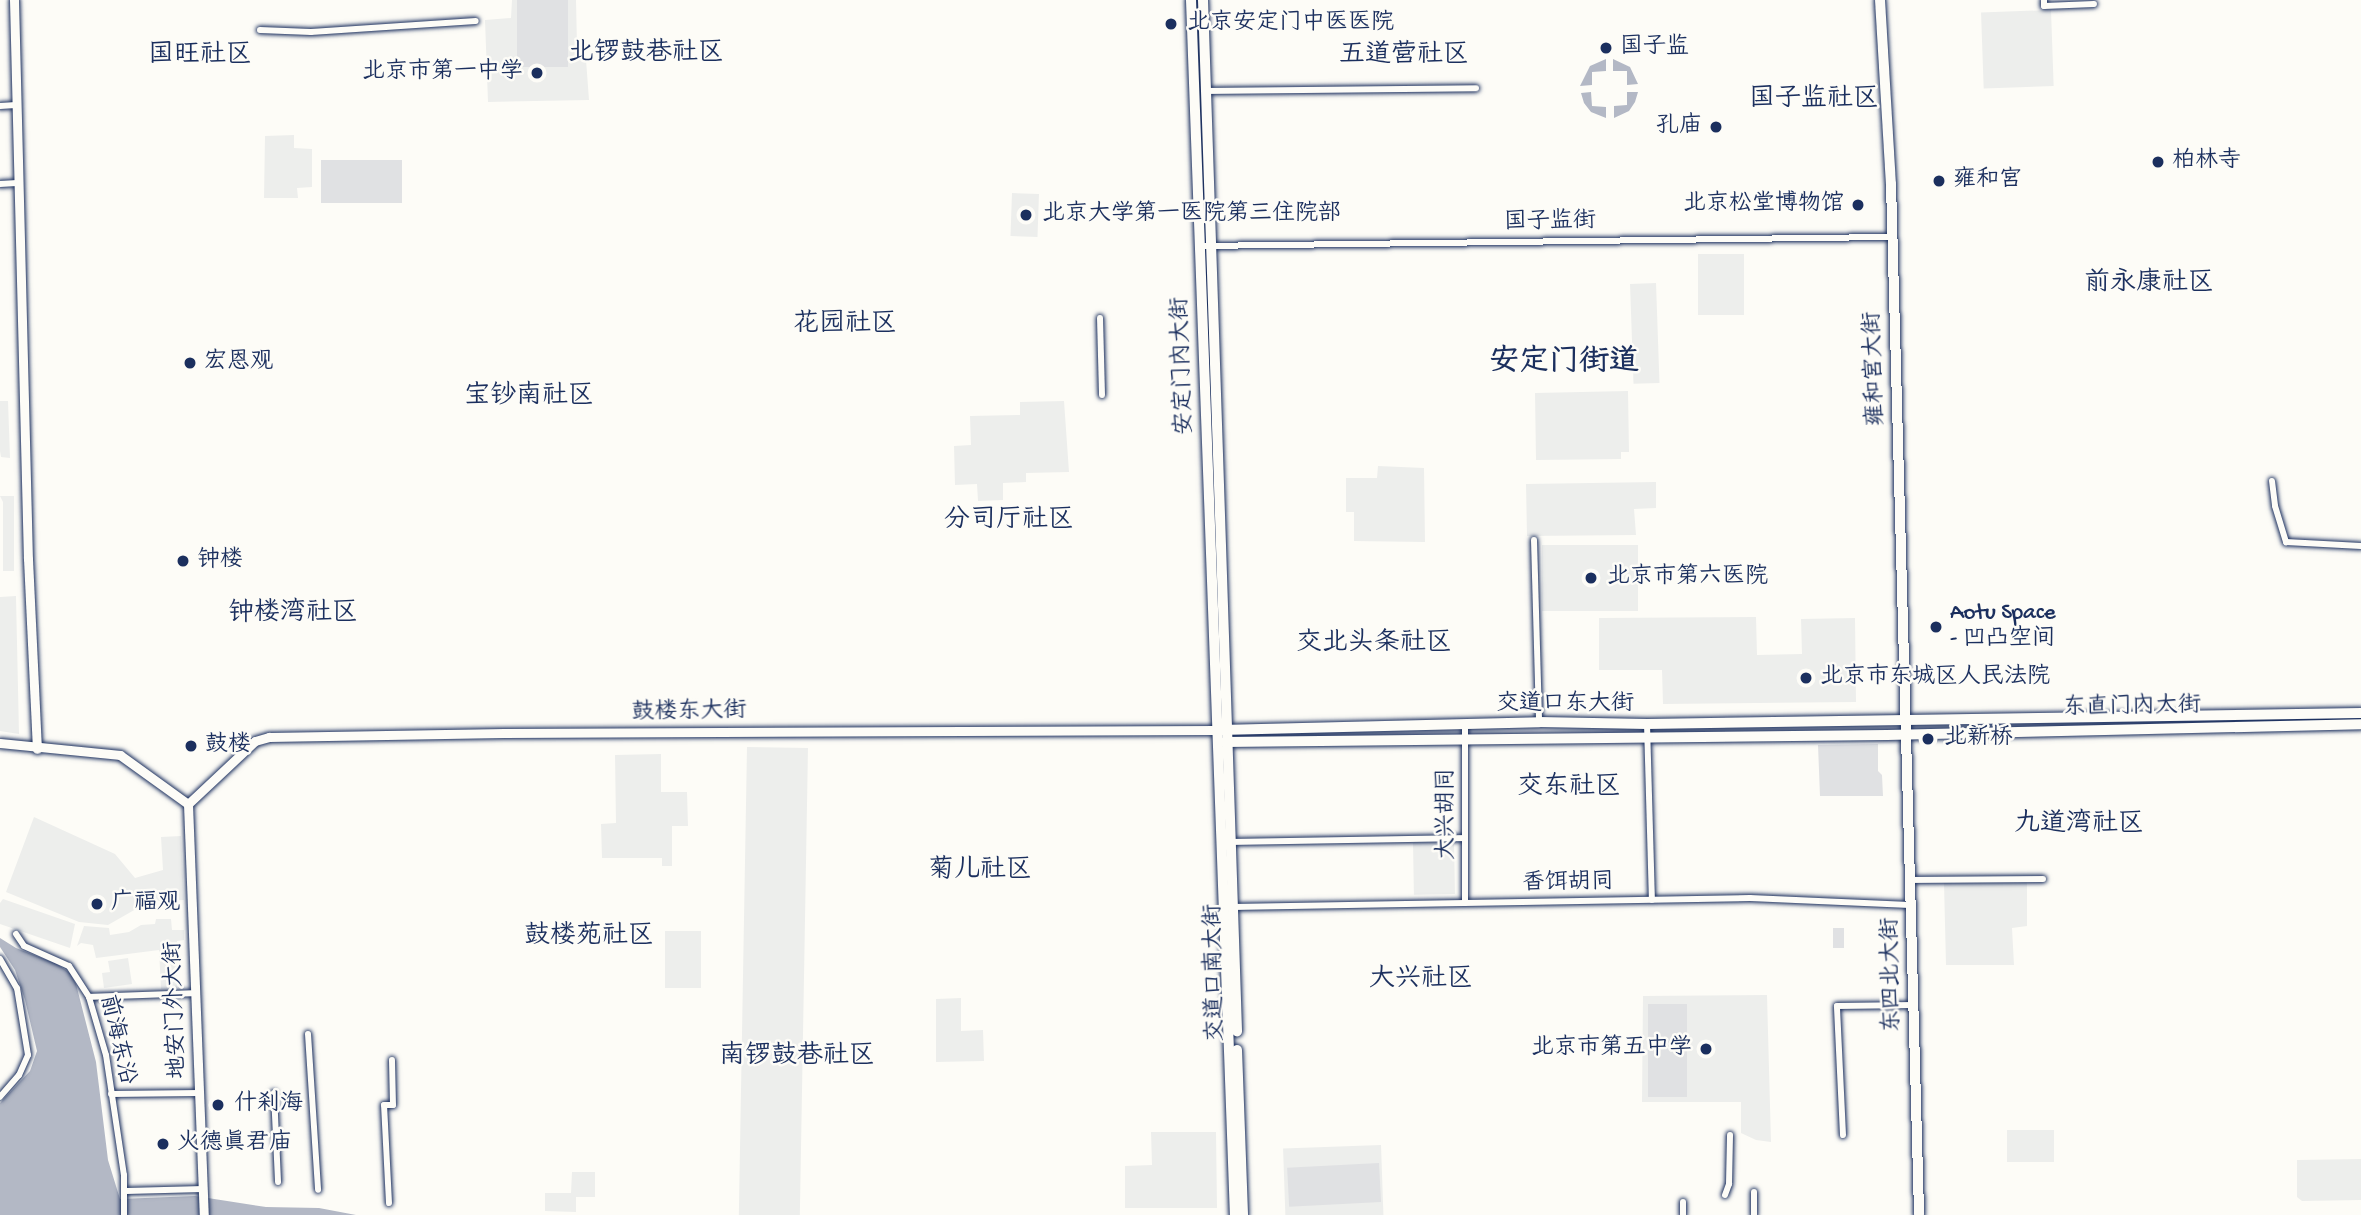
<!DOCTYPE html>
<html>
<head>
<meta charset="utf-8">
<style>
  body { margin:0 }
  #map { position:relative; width:2361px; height:1215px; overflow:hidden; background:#fdfcf7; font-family:"Gochi Hand","LXGW WenKai TC",sans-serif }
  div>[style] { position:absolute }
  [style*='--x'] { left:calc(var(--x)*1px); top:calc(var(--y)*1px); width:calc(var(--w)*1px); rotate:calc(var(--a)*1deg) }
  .built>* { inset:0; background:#edeeec; transform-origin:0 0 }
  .green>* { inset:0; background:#e0e1e3; transform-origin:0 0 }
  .water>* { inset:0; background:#b3b8c5 }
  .roads { filter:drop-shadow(0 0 2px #1b2f5e) drop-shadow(0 0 2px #1b2f5e) }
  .minor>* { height:6px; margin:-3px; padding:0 3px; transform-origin:3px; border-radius:3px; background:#fdfcf7 }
  .secondary>* { height:9px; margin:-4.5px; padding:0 4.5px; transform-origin:4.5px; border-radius:4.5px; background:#fdfcf7 }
  .primary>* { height:10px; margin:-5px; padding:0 5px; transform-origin:5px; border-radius:5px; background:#fdfcf7 }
  .dots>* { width:19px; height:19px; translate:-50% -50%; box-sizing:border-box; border:4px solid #fdfcf7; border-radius:50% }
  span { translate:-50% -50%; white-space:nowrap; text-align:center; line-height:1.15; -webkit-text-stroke:5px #fdfcf7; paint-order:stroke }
  .poi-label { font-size:23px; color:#1b2f5e }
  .left { translate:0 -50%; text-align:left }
  .right { translate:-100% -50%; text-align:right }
  .street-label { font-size:23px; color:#1b2f5e }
  .quarter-label { font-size:26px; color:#1b2f5e }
  .district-label { font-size:30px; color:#1b2f5e; font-weight:700 }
</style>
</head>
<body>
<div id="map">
  <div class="built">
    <i style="clip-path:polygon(512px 0,576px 0,577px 46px,585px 46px,589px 100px,488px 102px,485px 20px,511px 18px)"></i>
    <i style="left:2051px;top:10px;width:76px;height:70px;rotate:88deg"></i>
    <i style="clip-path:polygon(294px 135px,294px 148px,312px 149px,312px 187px,297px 188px,298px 198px,264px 198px,265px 136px)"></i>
    <i style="left:1012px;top:193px;width:27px;height:43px;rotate:2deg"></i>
    <i style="left:1698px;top:254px;width:46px;height:61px"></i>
    <i style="left:1656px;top:283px;width:100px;height:26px;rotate:88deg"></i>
    <i style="clip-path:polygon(1628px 391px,1629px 452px,1621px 452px,1621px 459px,1536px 460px,1535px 393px)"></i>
    <i style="clip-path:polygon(0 401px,8px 401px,10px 458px,1px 457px,0 451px)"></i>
    <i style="clip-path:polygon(1064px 401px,1069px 472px,1026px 473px,1026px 482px,1003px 483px,1003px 500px,978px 501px,977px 484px,955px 485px,954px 446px,971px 445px,970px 416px,1020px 415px,1020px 402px)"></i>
    <i style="clip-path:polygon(1378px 466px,1424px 468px,1425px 542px,1354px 541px,1354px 512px,1346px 512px,1346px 478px,1377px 478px)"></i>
    <i style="clip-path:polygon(1656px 482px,1656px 508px,1634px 509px,1636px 535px,1527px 536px,1526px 484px)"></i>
    <i style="clip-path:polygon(0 496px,14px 496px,14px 571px,3px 571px,3px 502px)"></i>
    <i style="left:1542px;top:545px;width:96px;height:66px"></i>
    <i style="clip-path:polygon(16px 596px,16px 597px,19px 734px,0 731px,0 597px)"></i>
    <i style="clip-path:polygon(1756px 617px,1757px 655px,1802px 654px,1801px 619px,1855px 618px,1856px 702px,1663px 704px,1662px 670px,1599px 670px,1599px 618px)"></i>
    <i style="left:747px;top:747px;width:61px;height:468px;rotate:1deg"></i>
    <i style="clip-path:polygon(661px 754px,661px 792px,687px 792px,688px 826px,672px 826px,672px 866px,662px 866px,662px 858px,602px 858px,601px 824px,616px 823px,615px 755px)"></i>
    <i style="clip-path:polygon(34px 817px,115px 854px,135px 878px,163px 870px,161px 837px,181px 836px,184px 900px,150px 901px,108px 925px,79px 922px,6px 892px)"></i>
    <i style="left:1454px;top:842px;width:52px;height:41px;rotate:89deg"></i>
    <i style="clip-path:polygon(2027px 880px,2027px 926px,2012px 928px,2014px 965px,1946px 965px,1944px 883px)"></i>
    <i style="clip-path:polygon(3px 899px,75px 924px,70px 948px,0 924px,0 903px)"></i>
    <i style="clip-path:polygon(156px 919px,171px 919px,172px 930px,184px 930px,184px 940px,177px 941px,177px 991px,161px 989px,159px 950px,96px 958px,93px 945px,81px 943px,77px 946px,84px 926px,109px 928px,110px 935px,129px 932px,141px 925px,155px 924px)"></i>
    <i style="left:665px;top:931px;width:36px;height:57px"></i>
    <i style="clip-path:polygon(128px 958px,132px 984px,104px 988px,102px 973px,110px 972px,108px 961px)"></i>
    <i style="clip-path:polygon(1767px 995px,1771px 1142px,1756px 1140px,1741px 1133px,1741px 1102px,1642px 1102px,1643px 996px)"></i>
    <i style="clip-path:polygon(961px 998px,961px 1031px,983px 1030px,984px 1061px,936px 1062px,936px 999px)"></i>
    <i style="left:2007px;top:1130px;width:47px;height:32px"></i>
    <i style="clip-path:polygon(1151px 1132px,1216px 1132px,1217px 1208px,1125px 1208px,1125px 1166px,1152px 1165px)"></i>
    <i style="left:1381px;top:1145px;width:70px;height:98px;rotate:88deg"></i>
    <i style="clip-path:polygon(2361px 1159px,2361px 1200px,2302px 1201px,2297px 1197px,2297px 1160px)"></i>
    <i style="clip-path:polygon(572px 1172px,595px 1172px,595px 1197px,576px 1197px,576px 1212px,545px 1211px,545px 1193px,571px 1193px)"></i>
  </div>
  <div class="green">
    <i style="left:517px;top:0;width:51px;height:67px"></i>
    <i style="left:321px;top:160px;width:81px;height:43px"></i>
    <i style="clip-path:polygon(1878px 744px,1878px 771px,1882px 775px,1883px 796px,1820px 796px,1818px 745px)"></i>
    <i style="left:1833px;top:928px;width:11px;height:20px"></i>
    <i style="left:1648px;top:1004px;width:39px;height:93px"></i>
    <i style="left:1379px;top:1163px;width:39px;height:92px;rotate:87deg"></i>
  </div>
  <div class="water">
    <i style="clip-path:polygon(1606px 59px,1606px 71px,1592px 72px,1592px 85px,1580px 86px,1590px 66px)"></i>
    <i style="clip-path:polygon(1613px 59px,1630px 67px,1638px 84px,1627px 85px,1627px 71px,1613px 71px)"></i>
    <i style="clip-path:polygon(1591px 92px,1592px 106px,1606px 107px,1606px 118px,1591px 112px,1584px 103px,1581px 93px)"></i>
    <i style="clip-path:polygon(1627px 92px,1638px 92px,1635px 102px,1629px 111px,1614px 118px,1614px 106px,1627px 105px)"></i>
    <i style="clip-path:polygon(0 938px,16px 948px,57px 964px,70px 973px,76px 984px,96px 1062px,108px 1160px,120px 1199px,195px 1196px,266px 1207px,319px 1208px,356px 1215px,0 1215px,0 1103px,30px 1071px,37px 1051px,25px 1000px,15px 970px,0 947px)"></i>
  </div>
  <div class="roads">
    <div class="minor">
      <i style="--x:2044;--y:0;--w:6;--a:90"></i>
      <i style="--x:2044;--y:6;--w:50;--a:-2.3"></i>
      <i style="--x:260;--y:30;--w:51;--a:2.2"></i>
      <i style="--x:311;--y:32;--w:165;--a:-3.8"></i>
      <i style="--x:1206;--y:91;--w:270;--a:-0.6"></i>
      <i style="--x:0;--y:106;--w:16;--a:-4"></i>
      <i style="--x:0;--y:184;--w:17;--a:-3"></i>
      <i style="--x:1200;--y:246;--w:691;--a:-0.75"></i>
      <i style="--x:1100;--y:318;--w:77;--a:88.5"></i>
      <i style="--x:2272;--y:481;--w:25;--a:83"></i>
      <i style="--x:2275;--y:506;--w:38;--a:73"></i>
      <i style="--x:2286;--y:542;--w:75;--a:3.1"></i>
      <i style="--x:1534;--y:540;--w:182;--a:88.4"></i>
      <i style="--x:1647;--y:724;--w:176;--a:88.4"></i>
      <i style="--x:1465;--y:726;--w:177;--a:90"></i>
      <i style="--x:1232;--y:842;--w:233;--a:-1"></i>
      <i style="--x:1909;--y:880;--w:134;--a:-0.4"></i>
      <i style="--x:1232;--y:907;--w:518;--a:-1"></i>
      <i style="--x:1750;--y:898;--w:160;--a:2.5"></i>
      <i style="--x:16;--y:934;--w:14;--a:56"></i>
      <i style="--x:24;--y:946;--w:49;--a:24"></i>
      <i style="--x:69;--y:966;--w:37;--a:57"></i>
      <i style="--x:89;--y:997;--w:60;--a:73.7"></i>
      <i style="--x:106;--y:1055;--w:121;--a:81.5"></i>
      <i style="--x:124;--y:1175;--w:40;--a:90"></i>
      <i style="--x:0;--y:959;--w:34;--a:60"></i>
      <i style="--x:17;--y:988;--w:68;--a:80.7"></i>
      <i style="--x:28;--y:1055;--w:22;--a:114"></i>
      <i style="--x:19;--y:1075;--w:29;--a:131"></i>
      <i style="--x:89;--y:997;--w:107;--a:-2.1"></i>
      <i style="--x:308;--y:1034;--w:156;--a:86.3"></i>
      <i style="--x:274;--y:1093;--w:89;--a:87.4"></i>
      <i style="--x:111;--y:1094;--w:88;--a:-0.7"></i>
      <i style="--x:1843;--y:1135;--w:129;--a:-92.7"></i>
      <i style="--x:1837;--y:1006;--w:76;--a:-0.8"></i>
      <i style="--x:126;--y:1191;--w:77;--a:-1.5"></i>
      <i style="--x:1754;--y:1192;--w:23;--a:90"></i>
      <i style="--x:1725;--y:1195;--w:12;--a:-70"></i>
      <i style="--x:1729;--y:1184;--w:49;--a:-88.8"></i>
      <i style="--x:1683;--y:1202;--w:13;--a:90"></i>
      <i style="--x:389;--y:1203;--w:98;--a:-92.9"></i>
      <i style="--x:384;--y:1105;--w:9;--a:0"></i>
      <i style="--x:393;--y:1105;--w:45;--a:-91.3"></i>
    </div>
    <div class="secondary">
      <i style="--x:14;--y:0;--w:559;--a:88.57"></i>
      <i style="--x:28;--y:559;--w:190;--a:87.3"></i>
      <i style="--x:0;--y:743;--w:121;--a:5.7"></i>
      <i style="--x:120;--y:755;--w:84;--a:35.8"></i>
      <i style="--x:188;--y:804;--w:92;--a:-43.2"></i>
      <i style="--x:255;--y:741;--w:15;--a:-16"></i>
      <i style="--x:269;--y:737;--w:235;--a:-1"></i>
      <i style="--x:504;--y:733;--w:712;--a:-0.24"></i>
      <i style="--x:188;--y:804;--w:411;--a:87.8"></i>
    </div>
    <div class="primary">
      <i style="--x:1191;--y:0;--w:1216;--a:87.93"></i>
      <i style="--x:1203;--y:0;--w:1032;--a:88.11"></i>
      <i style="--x:1880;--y:0;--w:184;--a:86.6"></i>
      <i style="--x:1891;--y:184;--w:1031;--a:88.44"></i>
      <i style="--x:1220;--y:730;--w:319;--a:-1.4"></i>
      <i style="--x:1539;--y:722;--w:108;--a:1.1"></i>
      <i style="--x:1647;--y:724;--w:714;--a:-0.88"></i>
      <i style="--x:1225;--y:742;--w:662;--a:-0.61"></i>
      <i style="--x:1887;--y:735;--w:474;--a:-1.3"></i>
      <i style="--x:1237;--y:1050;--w:165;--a:87.9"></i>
    </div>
  </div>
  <div class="dots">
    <i style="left:1171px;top:24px;background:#1b2f5e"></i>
    <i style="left:1606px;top:48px;background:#1b2f5e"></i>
    <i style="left:537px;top:73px;background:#1b2f5e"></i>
    <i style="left:1716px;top:127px;background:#1b2f5e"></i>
    <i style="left:2158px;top:162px;background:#1b2f5e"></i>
    <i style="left:1939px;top:181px;background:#1b2f5e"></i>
    <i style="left:1858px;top:205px;background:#1b2f5e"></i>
    <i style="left:1026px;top:215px;background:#1b2f5e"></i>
    <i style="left:190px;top:363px;background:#1b2f5e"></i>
    <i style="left:183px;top:561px;background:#1b2f5e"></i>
    <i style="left:1591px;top:578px;background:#1b2f5e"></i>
    <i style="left:1936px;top:627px;background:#1b2f5e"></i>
    <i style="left:1806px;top:678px;background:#1b2f5e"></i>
    <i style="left:1928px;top:739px;background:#1b2f5e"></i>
    <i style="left:191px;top:746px;background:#1b2f5e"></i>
    <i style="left:97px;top:904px;background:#1b2f5e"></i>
    <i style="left:1706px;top:1049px;background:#1b2f5e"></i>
    <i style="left:218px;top:1105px;background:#1b2f5e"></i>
    <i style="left:163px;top:1144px;background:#1b2f5e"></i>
  </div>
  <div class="poi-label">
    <span class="left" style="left:1187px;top:24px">北京安定门中医医院</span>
    <span class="left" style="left:1620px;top:48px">国子监</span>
    <span class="right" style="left:523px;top:73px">北京市第一中学</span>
    <span class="right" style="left:1702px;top:127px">孔庙</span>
    <span class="left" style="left:2172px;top:162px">柏林寺</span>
    <span class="left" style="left:1953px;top:181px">雍和宫</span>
    <span class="right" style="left:1844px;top:205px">北京松堂博物馆</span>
    <span class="left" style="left:1042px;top:215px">北京大学第一医院第三住院部</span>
    <span class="left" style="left:204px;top:363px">宏恩观</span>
    <span class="left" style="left:197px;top:561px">钟楼</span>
    <span class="left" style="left:1607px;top:578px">北京市第六医院</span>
    <span class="left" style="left:1950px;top:627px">Aotu Space<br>- 凹凸空间</span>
    <span class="left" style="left:1820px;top:678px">北京市东城区人民法院</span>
    <span class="left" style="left:1944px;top:739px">北新桥</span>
    <span class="left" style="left:205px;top:746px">鼓楼</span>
    <span class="left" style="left:111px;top:904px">广福观</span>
    <span class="right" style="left:1692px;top:1049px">北京市第五中学</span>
    <span class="left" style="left:234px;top:1105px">什刹海</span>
    <span class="left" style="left:177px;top:1144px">火德真君庙</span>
  </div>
  <div class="street-label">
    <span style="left:1550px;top:223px;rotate:-1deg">国子监街</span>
    <span style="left:1184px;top:366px;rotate:-92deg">安定门内大街</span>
    <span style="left:1876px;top:369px;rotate:-92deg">雍和宫大街</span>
    <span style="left:1565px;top:705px">交道口东大街</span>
    <span style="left:2132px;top:708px;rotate:-1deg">东直门内大街</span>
    <span style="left:689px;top:713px;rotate:-1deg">鼓楼东大街</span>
    <span style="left:1448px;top:814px;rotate:-90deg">大兴胡同</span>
    <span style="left:1568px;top:884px;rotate:-1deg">香饵胡同</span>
    <span style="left:1216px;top:973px;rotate:-91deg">交道口南大街</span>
    <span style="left:1893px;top:975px;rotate:-91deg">东四北大街</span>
    <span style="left:177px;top:1010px;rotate:-92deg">地安门外大街</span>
    <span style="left:116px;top:1040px;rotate:77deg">前海东沿</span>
  </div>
  <div class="quarter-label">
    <span style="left:646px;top:55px">北锣鼓巷社区</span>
    <span style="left:200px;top:57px">国旺社区</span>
    <span style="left:1404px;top:57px">五道营社区</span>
    <span style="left:1814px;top:101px">国子监社区</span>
    <span style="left:2149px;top:285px">前永康社区</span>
    <span style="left:845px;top:326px">花园社区</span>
    <span style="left:529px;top:398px">宝钞南社区</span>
    <span style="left:1009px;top:522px">分司厅社区</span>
    <span style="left:293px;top:615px">钟楼湾社区</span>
    <span style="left:1374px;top:645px">交北头条社区</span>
    <span style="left:1569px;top:789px">交东社区</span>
    <span style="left:2079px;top:826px">九道湾社区</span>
    <span style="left:980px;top:872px">菊儿社区</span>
    <span style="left:589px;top:938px">鼓楼苑社区</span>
    <span style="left:1421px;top:981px">大兴社区</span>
    <span style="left:797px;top:1058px">南锣鼓巷社区</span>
  </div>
  <div class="district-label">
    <span style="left:1564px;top:364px">安定门街道</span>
  </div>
</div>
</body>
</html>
